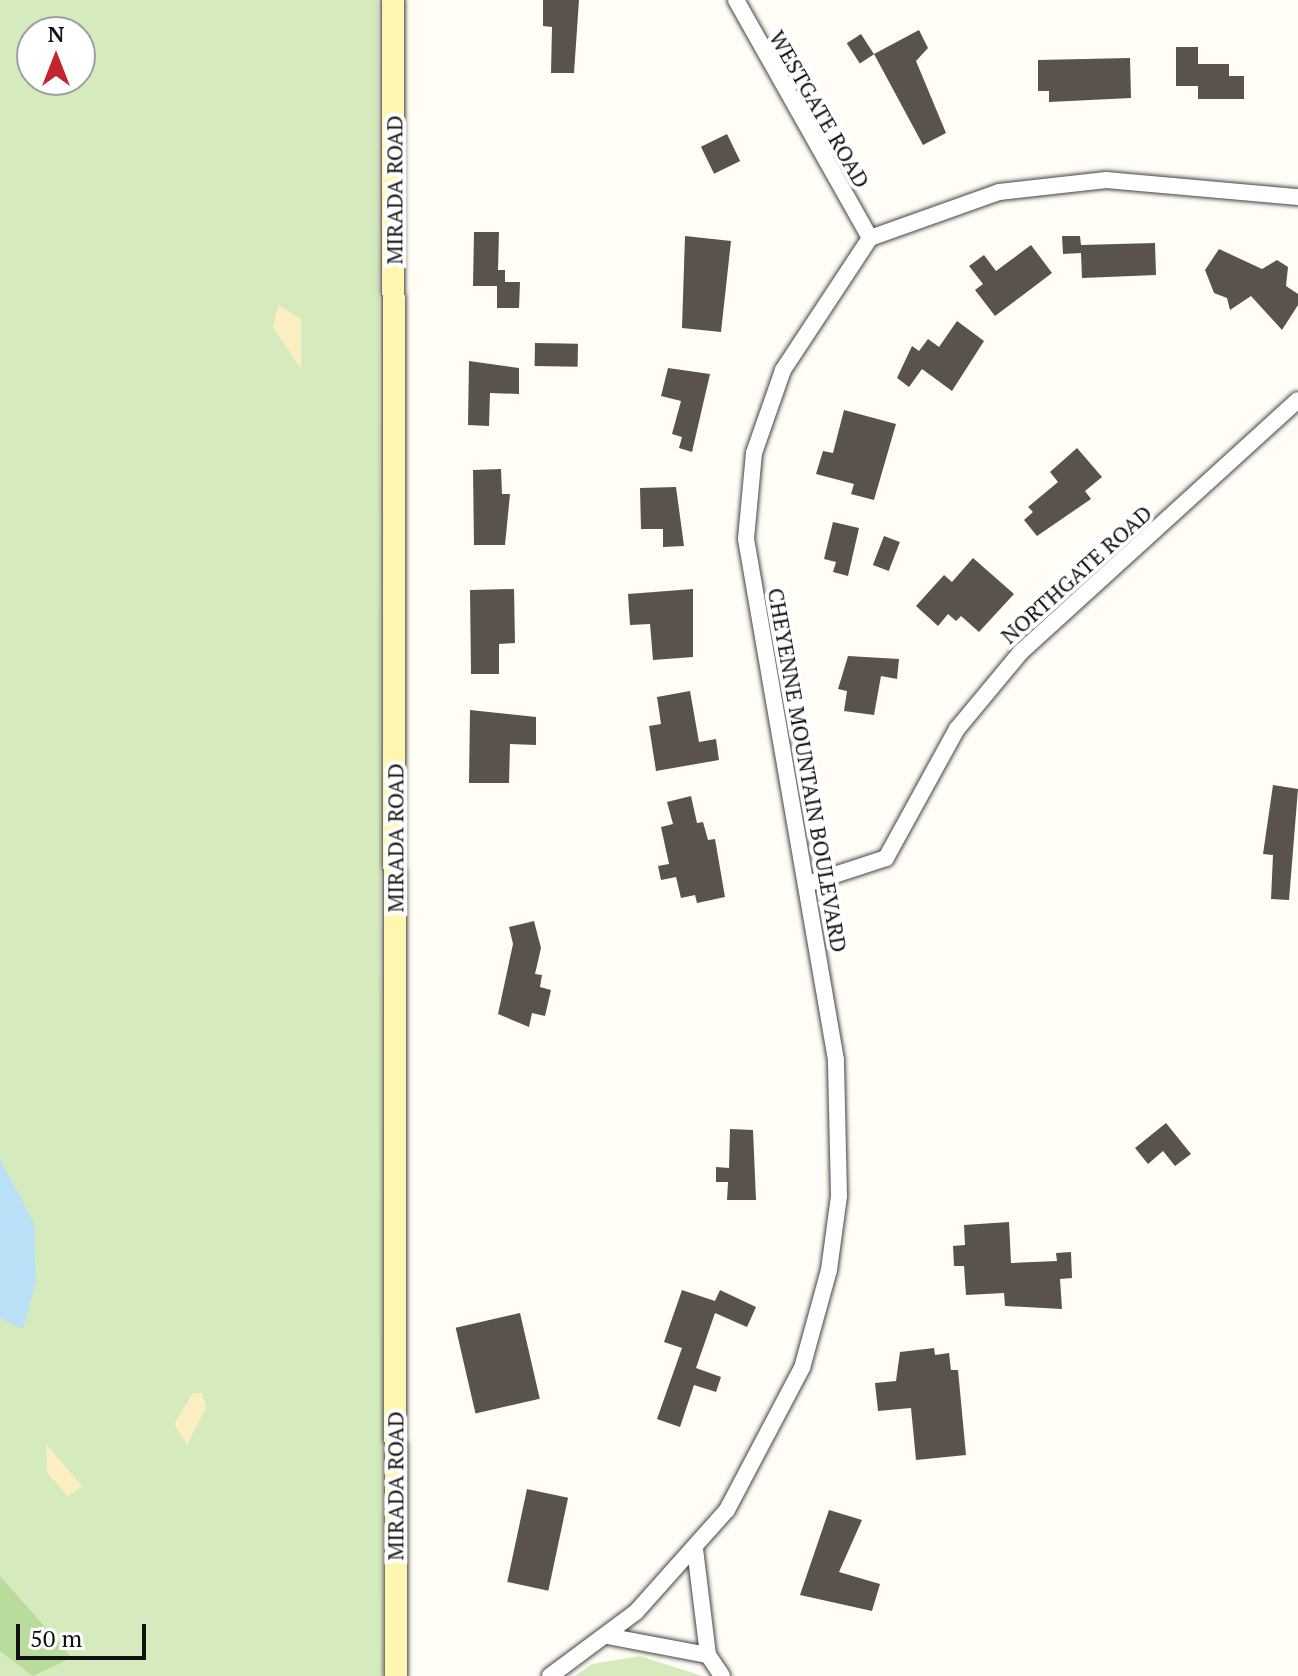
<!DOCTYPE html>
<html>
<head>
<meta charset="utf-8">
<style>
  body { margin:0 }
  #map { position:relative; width:1298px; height:1676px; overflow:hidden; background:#fffdf5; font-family:"PT Serif",serif }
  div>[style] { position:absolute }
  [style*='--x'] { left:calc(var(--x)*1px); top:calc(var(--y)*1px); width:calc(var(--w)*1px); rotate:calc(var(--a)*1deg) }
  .green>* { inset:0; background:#d5ebbd }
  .forest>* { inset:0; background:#b9dc9c }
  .sand>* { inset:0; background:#fbeec1 }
  .water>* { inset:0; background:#b9e0f7 }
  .building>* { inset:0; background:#5a524d; transform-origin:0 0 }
  .roads { filter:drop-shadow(0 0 2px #444) drop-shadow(0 0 2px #444) }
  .street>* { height:16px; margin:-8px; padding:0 8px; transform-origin:8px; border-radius:8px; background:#fff }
  .secondary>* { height:22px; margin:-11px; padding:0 11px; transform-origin:11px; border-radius:11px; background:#fff6b0 }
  span { translate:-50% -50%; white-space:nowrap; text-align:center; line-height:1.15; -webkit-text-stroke:8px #fff; paint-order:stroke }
  .street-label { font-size:22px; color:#111 }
  .north { position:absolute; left:16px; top:16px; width:80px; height:80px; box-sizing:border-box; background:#fff; border:2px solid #a0a0a0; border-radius:50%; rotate:0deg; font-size:22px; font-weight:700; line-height:32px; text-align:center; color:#111 }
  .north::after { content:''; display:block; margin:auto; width:28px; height:36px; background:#c4262e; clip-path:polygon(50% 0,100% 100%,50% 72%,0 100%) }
  .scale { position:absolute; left:16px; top:1624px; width:130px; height:36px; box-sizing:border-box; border:4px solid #111; border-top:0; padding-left:10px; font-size:24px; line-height:28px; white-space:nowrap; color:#111; -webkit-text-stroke:6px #fff; paint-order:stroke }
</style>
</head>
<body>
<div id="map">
  <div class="green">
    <i style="clip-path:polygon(evenodd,0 0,378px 0,383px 1676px,0 1676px,0 0,32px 32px,80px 32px,80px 80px,32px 80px,32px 32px)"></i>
    <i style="clip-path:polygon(640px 1656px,702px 1676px,575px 1676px,592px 1664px)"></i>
  </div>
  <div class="forest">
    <i style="clip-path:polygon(0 1576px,67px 1652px,71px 1658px,33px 1676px,0 1651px)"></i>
  </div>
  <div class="sand">
    <i style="clip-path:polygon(278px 305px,301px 319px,301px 369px,273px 327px)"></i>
    <i style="clip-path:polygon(193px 1393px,202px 1393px,206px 1408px,187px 1445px,174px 1424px)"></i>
    <i style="clip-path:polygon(46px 1444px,82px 1486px,68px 1497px,47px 1472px)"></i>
  </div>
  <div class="water">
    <i style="clip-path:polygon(0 1159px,34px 1223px,36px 1281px,23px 1329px,0 1318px)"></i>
  </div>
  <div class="building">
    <i style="clip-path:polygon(543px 0,579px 0,574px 73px,551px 73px,552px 27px,543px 26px)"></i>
    <i style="clip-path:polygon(919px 30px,928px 48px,916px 61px,946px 133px,923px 145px,874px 54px)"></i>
    <i style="left:861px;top:34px;width:24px;height:17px;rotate:57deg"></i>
    <i style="clip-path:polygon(1176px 47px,1198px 47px,1198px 64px,1229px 64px,1229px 76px,1244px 76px,1244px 99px,1198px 99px,1198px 86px,1176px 86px)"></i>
    <i style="clip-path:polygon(1130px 58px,1131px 98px,1049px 102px,1049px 91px,1038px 91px,1038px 60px)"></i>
    <i style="left:727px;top:134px;width:30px;height:29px;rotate:64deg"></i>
    <i style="clip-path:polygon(474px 232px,499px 232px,498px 270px,505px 270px,505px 282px,520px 282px,519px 308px,497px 308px,497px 286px,473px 286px)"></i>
    <i style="clip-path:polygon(685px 236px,731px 241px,721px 332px,682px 328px)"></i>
    <i style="clip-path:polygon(1062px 236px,1080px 236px,1081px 245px,1155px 243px,1156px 275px,1082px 278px,1081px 253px,1063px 254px)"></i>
    <i style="clip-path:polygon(1031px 245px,1052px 273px,995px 316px,975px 290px,983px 284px,969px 266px,984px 255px,996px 271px)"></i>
    <i style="clip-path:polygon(1219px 249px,1262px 269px,1277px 260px,1288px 267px,1286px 286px,1298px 294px,1298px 305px,1282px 330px,1251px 296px,1230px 310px,1227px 298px,1214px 293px,1205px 270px)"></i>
    <i style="clip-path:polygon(957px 321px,984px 341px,952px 391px,922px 369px,909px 387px,897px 378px,912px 346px,919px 351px,928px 339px,939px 347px)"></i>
    <i style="left:535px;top:343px;width:43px;height:23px;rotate:1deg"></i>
    <i style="clip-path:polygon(469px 361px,519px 368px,519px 394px,490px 393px,489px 426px,468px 425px)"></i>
    <i style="clip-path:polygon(668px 368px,710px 374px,692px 452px,679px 448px,682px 437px,672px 434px,681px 401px,661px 396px)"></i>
    <i style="clip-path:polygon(844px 410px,896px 424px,874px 500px,851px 494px,854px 484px,816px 474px,823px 451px,833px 453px)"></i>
    <i style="clip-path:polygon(1077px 448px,1102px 477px,1085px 491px,1091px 499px,1037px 536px,1024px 520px,1033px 512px,1028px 507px,1058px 482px,1050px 472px)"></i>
    <i style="clip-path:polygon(501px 469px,502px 494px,510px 494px,505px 545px,474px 545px,473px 470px)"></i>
    <i style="clip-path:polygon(676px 487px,684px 546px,663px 547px,663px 529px,641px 529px,640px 488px)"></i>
    <i style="clip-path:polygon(833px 522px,859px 528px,848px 576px,833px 572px,836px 562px,824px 559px)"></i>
    <i style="left:884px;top:536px;width:17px;height:31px;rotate:21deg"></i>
    <i style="clip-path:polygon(973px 558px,1014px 594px,979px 632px,961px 616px,956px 621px,948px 614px,938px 626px,916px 606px,944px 575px,952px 582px)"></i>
    <i style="clip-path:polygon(514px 589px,515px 643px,499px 644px,499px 674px,471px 674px,470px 590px)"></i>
    <i style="clip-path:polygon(693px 589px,693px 657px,653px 660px,650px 624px,630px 625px,628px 594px)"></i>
    <i style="clip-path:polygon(848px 656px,899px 659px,897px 679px,881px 676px,874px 715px,844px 711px,847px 691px,838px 689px)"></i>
    <i style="clip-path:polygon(690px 691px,699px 742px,716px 739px,719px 760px,656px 771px,649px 726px,661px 724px,657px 697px)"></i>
    <i style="clip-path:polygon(470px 710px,536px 717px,536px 745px,510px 744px,509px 783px,469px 783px)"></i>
    <i style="clip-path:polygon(1273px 785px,1298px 789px,1289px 900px,1271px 899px,1273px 855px,1263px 854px)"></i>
    <i style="clip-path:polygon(691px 796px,697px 823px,703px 822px,708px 840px,715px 839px,725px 897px,697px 903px,695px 895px,681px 898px,676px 877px,661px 880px,658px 866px,669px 864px,661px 827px,673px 824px,667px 802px)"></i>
    <i style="clip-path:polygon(534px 921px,541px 948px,535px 974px,542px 975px,540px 987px,551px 990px,545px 1016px,532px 1013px,529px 1027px,498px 1014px,513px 944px,509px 927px)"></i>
    <i style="clip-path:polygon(1166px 1123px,1191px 1154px,1175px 1166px,1163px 1151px,1148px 1164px,1135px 1148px)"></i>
    <i style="clip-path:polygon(730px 1129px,753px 1130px,756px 1200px,727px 1200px,728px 1182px,716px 1182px,716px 1167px,729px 1168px)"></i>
    <i style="clip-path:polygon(1009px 1222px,1011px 1263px,1057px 1261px,1056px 1253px,1071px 1252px,1072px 1278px,1060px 1279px,1062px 1309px,1005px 1306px,1004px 1293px,966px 1295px,964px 1266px,954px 1266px,953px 1246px,965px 1245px,964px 1225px)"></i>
    <i style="clip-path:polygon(682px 1290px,715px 1301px,720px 1290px,756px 1307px,747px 1327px,715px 1313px,696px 1368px,721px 1377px,716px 1392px,694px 1385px,680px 1427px,657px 1419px,682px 1348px,664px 1342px)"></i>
    <i style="left:520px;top:1313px;width:88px;height:66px;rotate:77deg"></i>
    <i style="clip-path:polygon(934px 1348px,935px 1355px,949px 1353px,951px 1370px,958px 1370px,966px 1455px,916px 1460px,911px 1408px,878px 1411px,875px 1383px,896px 1381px,900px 1352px)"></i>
    <i style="left:527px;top:1489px;width:42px;height:95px;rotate:12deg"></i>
    <i style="clip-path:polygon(829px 1510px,862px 1520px,839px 1572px,880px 1584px,872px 1611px,800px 1595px)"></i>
  </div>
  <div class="roads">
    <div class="street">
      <i style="--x:736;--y:0;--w:273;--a:60.6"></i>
      <i style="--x:807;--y:884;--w:83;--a:-18.2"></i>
      <i style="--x:886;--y:858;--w:147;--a:-61.2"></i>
      <i style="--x:957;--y:729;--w:100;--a:-50.3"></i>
      <i style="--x:1021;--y:652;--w:374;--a:-42.3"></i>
      <i style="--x:695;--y:1549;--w:107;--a:83"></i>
      <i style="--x:607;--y:1636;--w:103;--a:10.7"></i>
      <i style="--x:708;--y:1655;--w:25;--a:56"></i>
      <i style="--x:550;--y:1676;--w:107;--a:-36.7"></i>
      <i style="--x:636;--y:1612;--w:137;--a:-48.3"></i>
      <i style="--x:727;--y:1510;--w:161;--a:-62.2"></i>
      <i style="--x:802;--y:1368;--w:102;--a:-74.6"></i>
      <i style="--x:829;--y:1270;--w:75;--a:-82.3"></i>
      <i style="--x:839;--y:1196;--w:136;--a:-91.3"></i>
      <i style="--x:836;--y:1060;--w:529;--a:-99.8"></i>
      <i style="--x:746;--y:539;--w:86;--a:-84.7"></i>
      <i style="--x:754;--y:453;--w:88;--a:-70.7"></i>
      <i style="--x:783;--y:370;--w:158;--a:-56.6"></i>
      <i style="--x:870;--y:238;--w:137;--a:-19.6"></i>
      <i style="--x:999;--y:192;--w:108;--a:-6.4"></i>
      <i style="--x:1106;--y:180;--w:193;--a:5.1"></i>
    </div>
    <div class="secondary">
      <i style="--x:393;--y:0;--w:1676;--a:89.9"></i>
    </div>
  </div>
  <div class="street-label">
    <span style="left:820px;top:109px;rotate:60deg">WESTGATE ROAD</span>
    <span style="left:394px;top:190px;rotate:-90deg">MIRADA ROAD</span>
    <span style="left:1076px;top:574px;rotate:-42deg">NORTHGATE ROAD</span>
    <span style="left:808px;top:770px;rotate:80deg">CHEYENNE MOUNTAIN BOULEVARD</span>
    <span style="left:395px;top:838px;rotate:-90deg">MIRADA ROAD</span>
    <span style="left:395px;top:1486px;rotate:-90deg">MIRADA ROAD</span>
  </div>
  <div class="north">N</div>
  <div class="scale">50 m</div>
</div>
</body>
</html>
